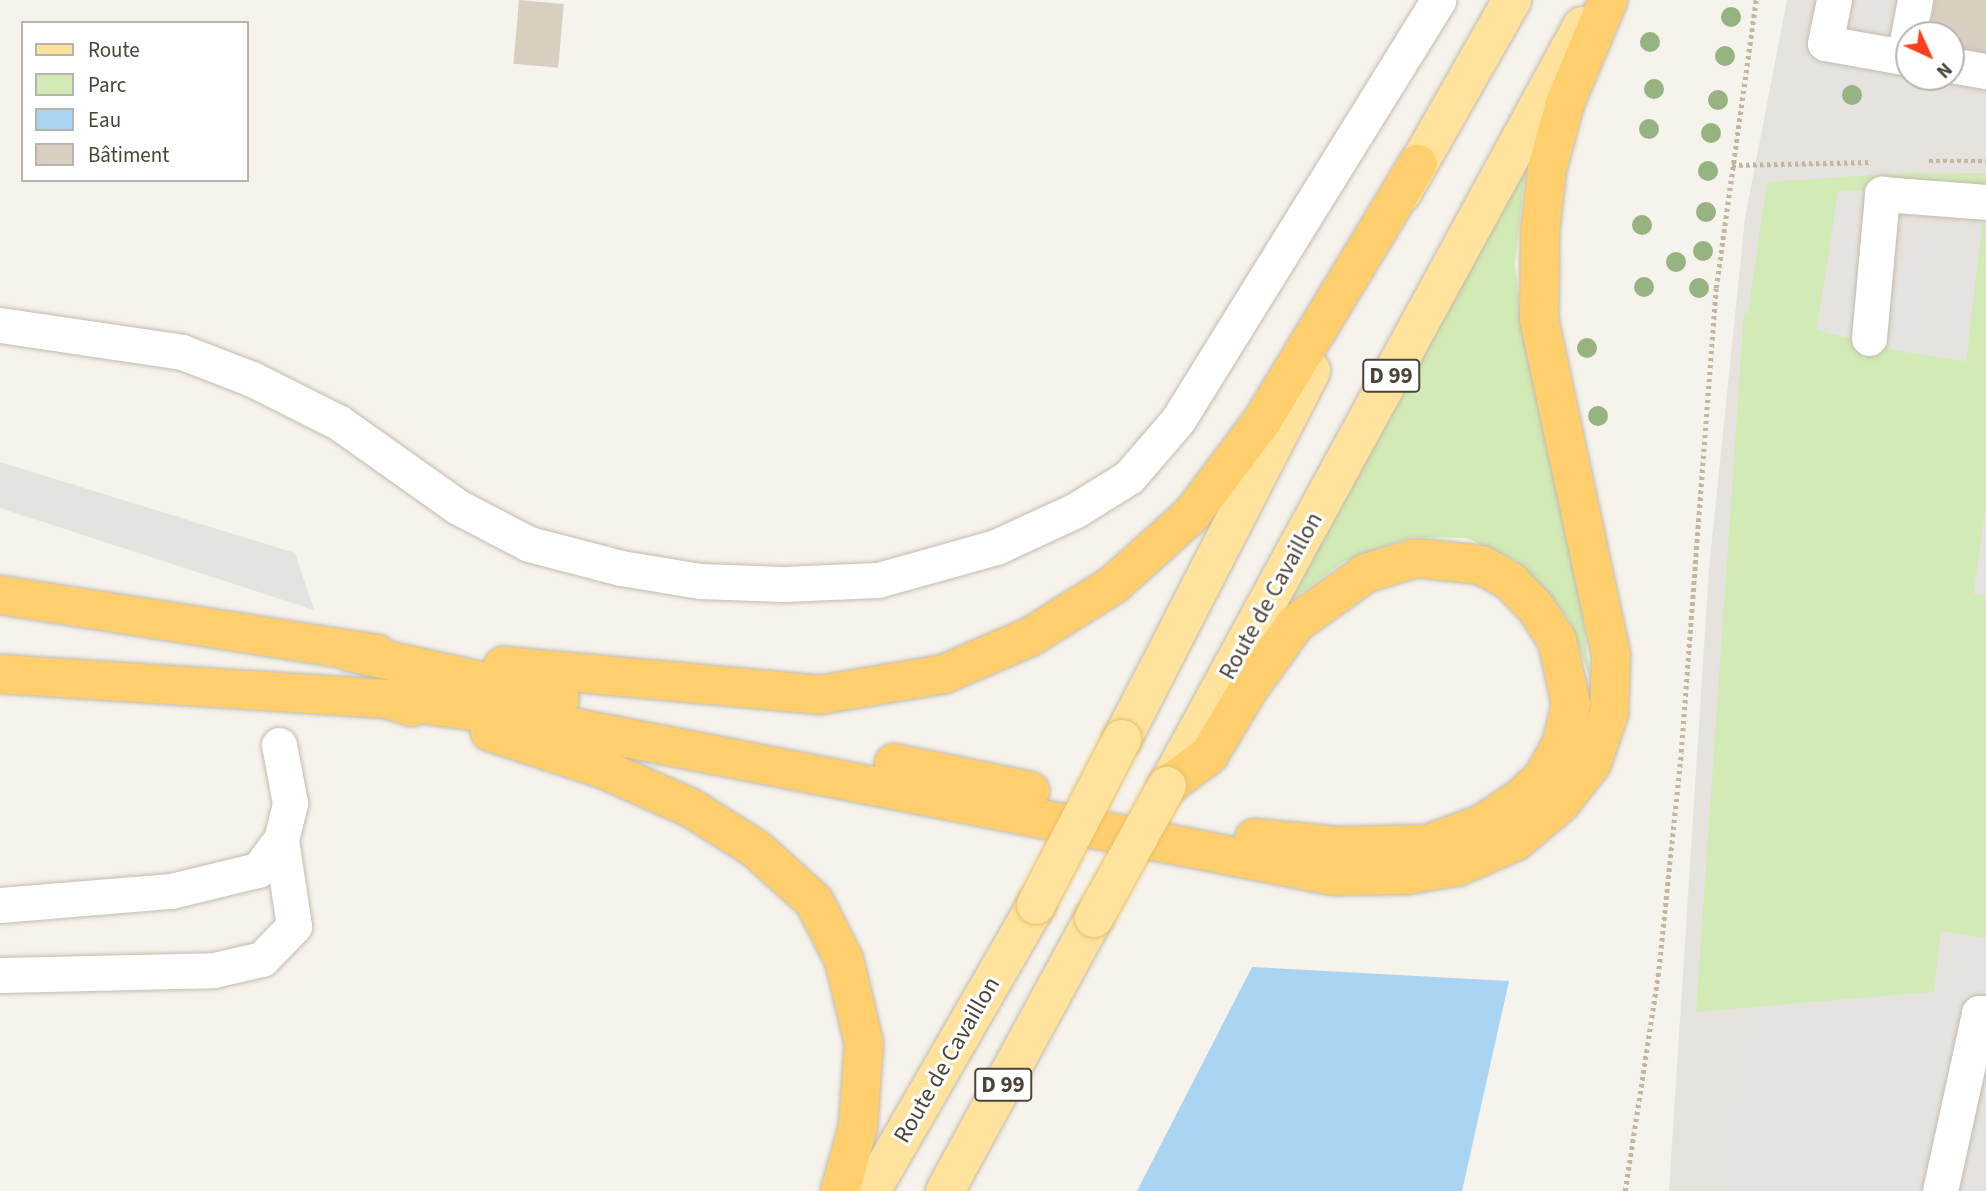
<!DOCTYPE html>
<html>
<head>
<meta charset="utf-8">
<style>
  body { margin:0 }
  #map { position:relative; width:1986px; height:1191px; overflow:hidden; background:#f6f3ec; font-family:"Source Sans 3",sans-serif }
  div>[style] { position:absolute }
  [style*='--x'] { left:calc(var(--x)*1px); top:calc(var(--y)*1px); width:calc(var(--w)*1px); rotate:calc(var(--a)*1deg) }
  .industrial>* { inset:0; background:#e6e2dd }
  .green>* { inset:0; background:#d2eab5 }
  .parking>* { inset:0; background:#e5e3e0; transform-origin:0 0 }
  .water>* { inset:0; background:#a9d4f2 }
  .building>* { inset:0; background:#d8cfc1; transform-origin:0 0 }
  .path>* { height:4.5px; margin-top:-2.25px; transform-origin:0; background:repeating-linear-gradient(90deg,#c4b79f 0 3.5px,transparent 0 7px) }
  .roads { filter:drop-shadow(0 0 2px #c2bbae) drop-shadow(0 0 2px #c2bbae) }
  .minor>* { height:35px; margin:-17.5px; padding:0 17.5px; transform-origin:17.5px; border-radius:17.5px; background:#fff }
  .major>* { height:38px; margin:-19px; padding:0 19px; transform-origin:19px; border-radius:19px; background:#ffe39c }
  .highway>* { height:38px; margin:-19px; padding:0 19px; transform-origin:19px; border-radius:19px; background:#ffcf6e }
  .bridges { filter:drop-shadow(0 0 2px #e6c16a) drop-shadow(0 0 2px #e6c16a) }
  .major-bridge>* { height:38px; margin:-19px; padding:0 19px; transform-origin:19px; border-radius:19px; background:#ffe39c }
  .trees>* { width:20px; height:20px; margin:-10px; border-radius:50%; background:#97b381 }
  span { translate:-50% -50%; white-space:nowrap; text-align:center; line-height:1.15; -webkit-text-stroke:6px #fff; paint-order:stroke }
  .shield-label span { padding:2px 5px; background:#fff; border:2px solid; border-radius:5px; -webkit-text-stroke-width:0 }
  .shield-label { font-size:23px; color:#4b4439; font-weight:700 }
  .street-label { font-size:24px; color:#4b4439 }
  .legend { position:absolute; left:21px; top:21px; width:228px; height:161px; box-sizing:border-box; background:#fff; border:2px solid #b7b4b0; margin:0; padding:9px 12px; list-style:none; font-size:21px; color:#4b4439 }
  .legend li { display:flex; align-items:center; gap:14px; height:35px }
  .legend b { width:35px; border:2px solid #b7b4b0 }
  .north { position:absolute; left:1895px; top:21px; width:70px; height:70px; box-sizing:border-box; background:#fff; border:2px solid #b7b4b0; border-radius:50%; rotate:135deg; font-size:19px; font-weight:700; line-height:28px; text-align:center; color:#4b4439 }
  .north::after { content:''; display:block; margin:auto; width:24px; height:32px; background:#fc3f1d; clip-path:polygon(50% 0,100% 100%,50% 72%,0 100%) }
</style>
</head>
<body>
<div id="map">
  <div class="industrial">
    <i style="clip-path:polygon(evenodd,1787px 0,1986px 0,1986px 1191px,1669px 1191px,1709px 569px,1745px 218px,1787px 0,1909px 35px,1951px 35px,1951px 77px,1909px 77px,1909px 35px)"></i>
  </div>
  <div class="green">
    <i style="clip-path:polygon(1526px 161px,1515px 264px,1522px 330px,1579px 583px,1590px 678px,1569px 619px,1516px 560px,1466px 538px,1411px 537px,1343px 562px,1296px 597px,1287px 598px)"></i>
    <i style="clip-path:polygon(1906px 173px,1986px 173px,1986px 185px,1839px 191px,1816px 330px,1910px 353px,1966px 361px,1982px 225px,1986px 226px,1986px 505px,1974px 594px,1986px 595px,1986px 939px,1941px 931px,1934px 992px,1696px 1012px,1744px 313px,1748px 313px,1767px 182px)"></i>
  </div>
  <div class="parking">
    <i style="clip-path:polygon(1817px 0,1934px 0,1928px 35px,1909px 35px,1909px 77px,1921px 77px,1917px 98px,1804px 79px)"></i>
    <i style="clip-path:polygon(1838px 191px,1874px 191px,1860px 339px,1818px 328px)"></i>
    <i style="clip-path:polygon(1962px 225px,1982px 225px,1966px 361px,1937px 357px)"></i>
    <i style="left:1940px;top:228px;width:127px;height:32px;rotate:99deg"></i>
    <i style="clip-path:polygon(0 462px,295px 553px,314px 610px,0 508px)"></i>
    <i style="clip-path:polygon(1986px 505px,1986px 592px,1974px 591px)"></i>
    <i style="clip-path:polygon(1941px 931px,1986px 939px,1986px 1191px,1720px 1191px,1723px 1113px,1753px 1007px,1934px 992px)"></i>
  </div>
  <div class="water">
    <i style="clip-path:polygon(1252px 967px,1509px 981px,1462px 1191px,1137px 1191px)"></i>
  </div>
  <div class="building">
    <i style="left:519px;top:0;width:45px;height:64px;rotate:5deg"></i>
    <i style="clip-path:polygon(1935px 0,1986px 0,1986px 57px,1951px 52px,1951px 35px,1929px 35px)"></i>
  </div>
  <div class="path">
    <i style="--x:1929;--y:161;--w:57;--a:0"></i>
    <i style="--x:1732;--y:165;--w:139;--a:-1.2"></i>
    <i style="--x:1625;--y:1191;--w:218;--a:-81.3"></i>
    <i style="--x:1658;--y:976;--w:225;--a:-84.1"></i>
    <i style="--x:1681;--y:752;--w:465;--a:-85.7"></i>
    <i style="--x:1716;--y:288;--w:291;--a:-82.1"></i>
  </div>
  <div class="roads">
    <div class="minor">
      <i style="--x:1834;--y:0;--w:44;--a:101.8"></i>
      <i style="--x:1825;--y:43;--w:85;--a:10.1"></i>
      <i style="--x:1904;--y:57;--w:58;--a:-79.1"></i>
      <i style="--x:1951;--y:65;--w:36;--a:10"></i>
      <i style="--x:0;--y:325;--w:184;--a:8.4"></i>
      <i style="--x:182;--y:352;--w:75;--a:21.1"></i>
      <i style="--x:252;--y:379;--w:96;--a:26.6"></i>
      <i style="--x:338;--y:422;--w:147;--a:35.3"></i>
      <i style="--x:458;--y:507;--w:80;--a:27.5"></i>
      <i style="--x:529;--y:544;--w:95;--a:14.6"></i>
      <i style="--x:621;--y:568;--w:80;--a:9.3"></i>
      <i style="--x:700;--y:581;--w:83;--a:2.1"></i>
      <i style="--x:783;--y:584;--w:95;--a:-2.4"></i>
      <i style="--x:878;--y:580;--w:123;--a:-15.6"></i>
      <i style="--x:996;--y:547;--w:88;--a:-24.8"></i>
      <i style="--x:1076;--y:510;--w:62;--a:-31.9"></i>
      <i style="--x:1129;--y:477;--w:75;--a:-49.3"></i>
      <i style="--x:1178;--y:420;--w:494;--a:-58.2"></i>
      <i style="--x:1869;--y:338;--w:145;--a:-84.8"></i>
      <i style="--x:1882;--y:194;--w:104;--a:4.4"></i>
      <i style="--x:0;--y:905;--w:172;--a:-4.7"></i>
      <i style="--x:171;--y:891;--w:89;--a:-13.6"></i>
      <i style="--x:258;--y:870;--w:38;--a:-53"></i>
      <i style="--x:281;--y:840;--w:38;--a:-76"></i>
      <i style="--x:290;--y:803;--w:59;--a:-100.7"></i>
      <i style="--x:0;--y:975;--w:214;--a:-1.3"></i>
      <i style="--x:214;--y:970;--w:49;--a:-12.9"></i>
      <i style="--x:262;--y:959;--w:46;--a:-45.9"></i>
      <i style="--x:294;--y:926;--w:87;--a:-98.6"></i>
      <i style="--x:1940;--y:1191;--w:182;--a:-77.6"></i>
      <i style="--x:1979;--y:1013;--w:7;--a:0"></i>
    </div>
    <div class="major">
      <i style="--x:1402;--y:193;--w:222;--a:-60.3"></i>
      <i style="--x:1122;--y:739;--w:414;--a:-62.8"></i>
      <i style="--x:1167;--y:786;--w:866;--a:-61.36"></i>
      <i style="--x:871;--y:1191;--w:330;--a:-60"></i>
      <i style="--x:945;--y:1191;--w:311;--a:-61.4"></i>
    </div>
    <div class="highway">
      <i style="--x:0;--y:595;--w:382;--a:8.9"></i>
      <i style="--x:350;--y:652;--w:215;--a:12.6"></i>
      <i style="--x:503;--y:666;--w:317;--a:5.2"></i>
      <i style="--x:819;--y:695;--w:127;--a:-9.5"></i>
      <i style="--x:944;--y:674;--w:94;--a:-23.3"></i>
      <i style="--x:1030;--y:637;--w:98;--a:-32.1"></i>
      <i style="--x:1113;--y:585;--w:106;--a:-41.9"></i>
      <i style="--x:1192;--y:514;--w:116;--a:-53"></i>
      <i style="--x:1262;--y:421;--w:301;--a:-58.8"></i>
      <i style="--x:0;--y:674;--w:388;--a:3.7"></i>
      <i style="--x:387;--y:699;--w:26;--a:18"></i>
      <i style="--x:387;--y:699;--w:149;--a:8.1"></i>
      <i style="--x:535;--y:720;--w:814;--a:11.05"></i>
      <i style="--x:1334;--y:876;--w:73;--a:-0.8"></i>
      <i style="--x:1407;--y:875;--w:53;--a:-9.8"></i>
      <i style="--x:1459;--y:866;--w:62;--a:-23.7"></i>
      <i style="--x:1516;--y:841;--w:57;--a:-40.1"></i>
      <i style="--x:1560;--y:804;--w:52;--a:-52"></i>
      <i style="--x:1592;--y:763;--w:53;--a:-71.2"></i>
      <i style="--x:1609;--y:713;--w:58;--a:-88"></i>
      <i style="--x:1611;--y:655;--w:344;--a:-102.1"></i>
      <i style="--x:1539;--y:319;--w:88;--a:-89.3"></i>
      <i style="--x:1540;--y:231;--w:62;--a:-83.6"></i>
      <i style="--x:1547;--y:169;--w:68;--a:-74.7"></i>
      <i style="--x:1565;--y:103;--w:112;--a:-67.3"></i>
      <i style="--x:490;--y:732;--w:119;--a:18.1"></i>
      <i style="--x:603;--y:769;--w:96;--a:23.9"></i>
      <i style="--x:691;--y:808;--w:77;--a:32.2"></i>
      <i style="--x:756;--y:849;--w:78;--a:41.9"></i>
      <i style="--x:814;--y:901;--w:66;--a:63"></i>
      <i style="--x:844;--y:960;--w:85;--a:76.5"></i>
      <i style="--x:864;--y:1043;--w:84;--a:94.1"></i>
      <i style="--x:858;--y:1127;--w:66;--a:105.7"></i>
      <i style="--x:894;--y:763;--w:139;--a:11.6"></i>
      <i style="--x:1167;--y:786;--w:52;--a:-36.4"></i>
      <i style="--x:1209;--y:755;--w:78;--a:-59.2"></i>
      <i style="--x:1249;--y:688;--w:80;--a:-54.1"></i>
      <i style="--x:1296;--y:623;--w:86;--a:-35.5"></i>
      <i style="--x:1366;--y:573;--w:52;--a:-16.7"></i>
      <i style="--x:1416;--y:558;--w:66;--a:6.1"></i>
      <i style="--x:1482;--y:565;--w:34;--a:30"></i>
      <i style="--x:1511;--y:582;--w:36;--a:46"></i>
      <i style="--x:1536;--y:608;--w:38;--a:57"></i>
      <i style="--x:1557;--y:640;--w:66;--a:77.7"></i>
      <i style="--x:1571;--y:704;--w:40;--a:103"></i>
      <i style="--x:1562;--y:743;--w:39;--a:119"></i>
      <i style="--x:1543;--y:777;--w:30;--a:136"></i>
      <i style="--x:1521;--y:798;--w:47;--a:146.3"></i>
      <i style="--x:1482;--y:824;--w:58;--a:159.7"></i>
      <i style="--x:1428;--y:844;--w:92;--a:178.8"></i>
      <i style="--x:1336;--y:846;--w:82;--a:-174.4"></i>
    </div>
  </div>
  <div class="bridges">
    <div class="major-bridge">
      <i style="--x:1036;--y:905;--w:187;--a:-62.6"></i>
      <i style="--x:1094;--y:918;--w:151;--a:-61.1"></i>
    </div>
  </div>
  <div class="trees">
    <i style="left:1731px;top:17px"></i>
    <i style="left:1650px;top:42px"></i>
    <i style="left:1725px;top:56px"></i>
    <i style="left:1654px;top:89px"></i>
    <i style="left:1852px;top:95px"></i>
    <i style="left:1718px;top:100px"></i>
    <i style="left:1649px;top:129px"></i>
    <i style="left:1711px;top:133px"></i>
    <i style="left:1708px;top:171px"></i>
    <i style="left:1706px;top:212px"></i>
    <i style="left:1642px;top:225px"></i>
    <i style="left:1703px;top:251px"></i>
    <i style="left:1676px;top:262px"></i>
    <i style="left:1644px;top:287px"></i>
    <i style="left:1699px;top:288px"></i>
    <i style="left:1587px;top:348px"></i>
    <i style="left:1598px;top:416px"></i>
  </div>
  <div class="shield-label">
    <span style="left:1391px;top:376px">D 99</span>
    <span style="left:1003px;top:1085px">D 99</span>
  </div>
  <div class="street-label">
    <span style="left:1271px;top:596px;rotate:-61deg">Route de Cavaillon</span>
    <span style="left:947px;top:1060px;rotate:-60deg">Route de Cavaillon</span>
  </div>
  <ul class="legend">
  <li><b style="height:9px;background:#ffe39c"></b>Route</li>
  <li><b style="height:19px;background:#d2eab5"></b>Parc</li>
  <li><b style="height:19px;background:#a9d4f2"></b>Eau</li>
  <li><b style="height:19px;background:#d8cfc1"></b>Bâtiment</li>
  </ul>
  <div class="north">N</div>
</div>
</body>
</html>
